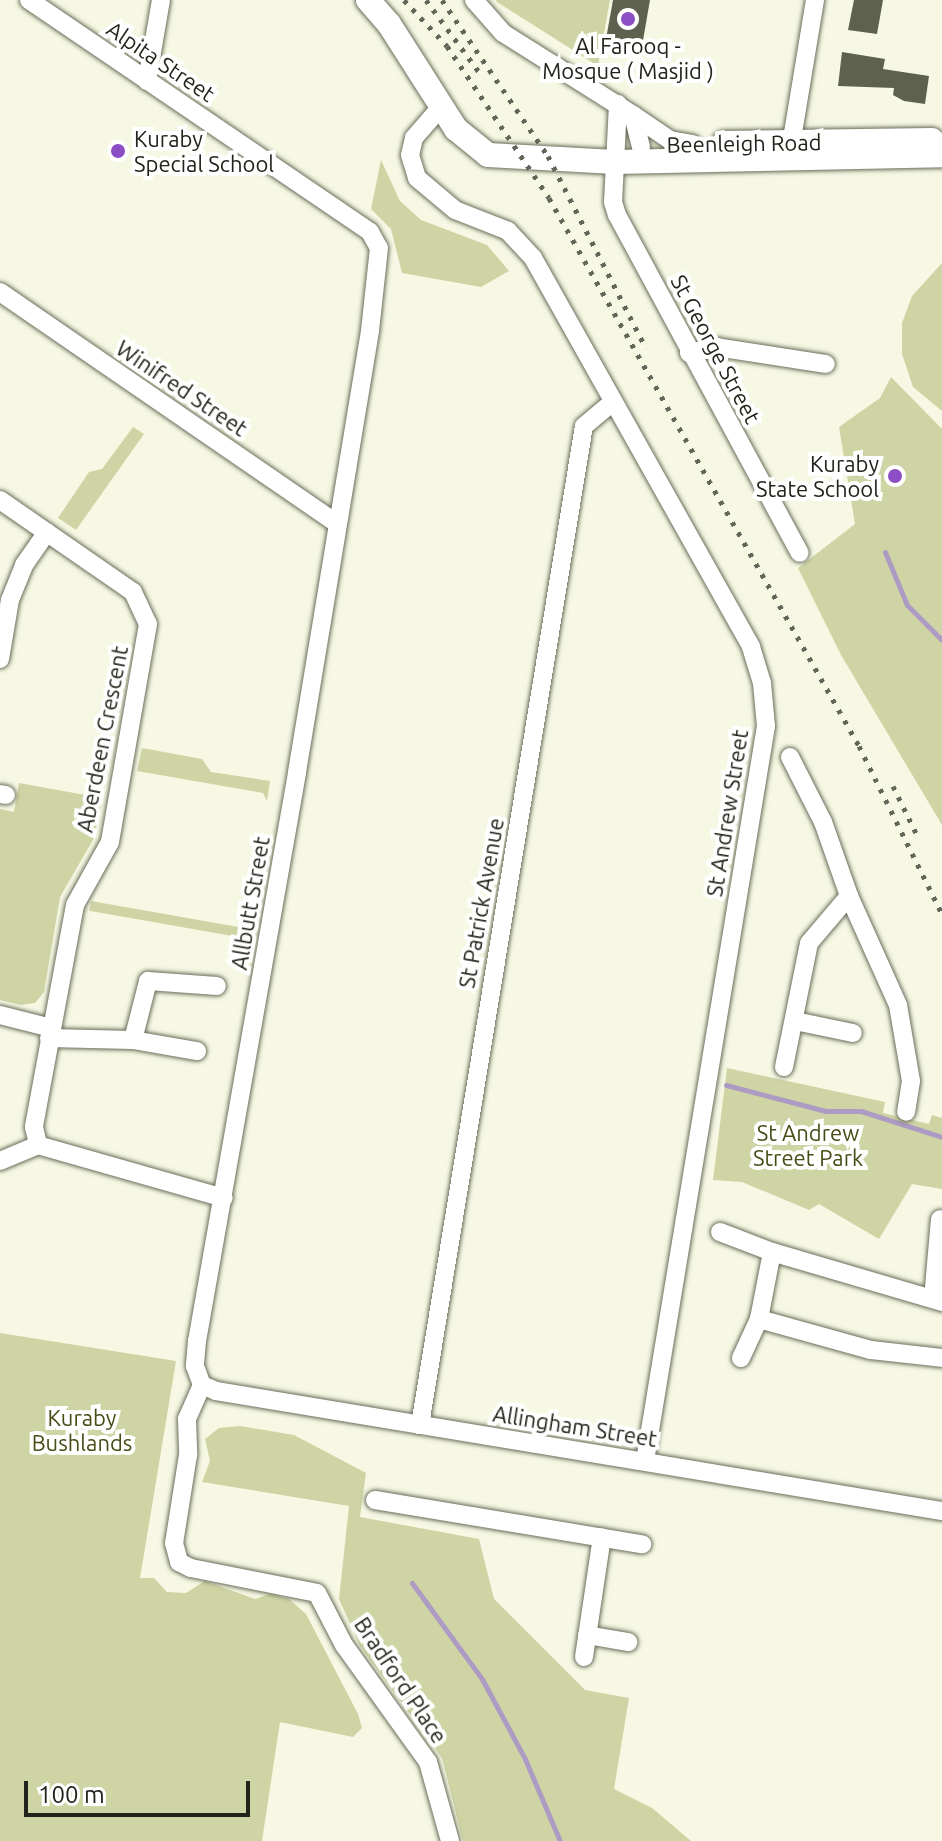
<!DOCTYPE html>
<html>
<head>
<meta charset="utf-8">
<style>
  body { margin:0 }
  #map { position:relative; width:942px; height:1841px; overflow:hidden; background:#f6f8e3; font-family:Ubuntu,sans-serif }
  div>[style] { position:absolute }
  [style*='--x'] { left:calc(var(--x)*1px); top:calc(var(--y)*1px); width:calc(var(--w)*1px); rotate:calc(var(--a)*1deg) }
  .green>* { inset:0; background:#cfd4a5; transform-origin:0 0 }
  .stream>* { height:5px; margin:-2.5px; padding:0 2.5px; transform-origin:2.5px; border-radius:2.5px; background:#ad9bc4 }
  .building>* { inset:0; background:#5f614f }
  .roads { filter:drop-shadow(0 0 2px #6b6d5b) drop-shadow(0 0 2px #6b6d5b) }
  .minor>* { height:18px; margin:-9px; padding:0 9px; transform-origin:9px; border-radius:9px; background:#fff }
  .major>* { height:24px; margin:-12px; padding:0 12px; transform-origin:12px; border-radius:12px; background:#fff }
  .rail>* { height:5px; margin-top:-2.5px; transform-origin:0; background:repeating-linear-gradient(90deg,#636559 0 4px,transparent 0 12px) }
  .dots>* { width:22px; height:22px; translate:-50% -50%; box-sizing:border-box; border:4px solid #fff; border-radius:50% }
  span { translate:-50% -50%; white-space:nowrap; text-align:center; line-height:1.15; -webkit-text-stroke:8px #fff; paint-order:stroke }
  .poi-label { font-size:22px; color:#22231b }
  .left { translate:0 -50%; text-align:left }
  .right { translate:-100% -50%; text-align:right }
  .street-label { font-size:22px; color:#22231b }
  .park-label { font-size:22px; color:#494c16 }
  .scale { position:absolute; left:24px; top:1781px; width:226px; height:36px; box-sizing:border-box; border:4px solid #22231b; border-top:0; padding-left:10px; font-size:24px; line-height:28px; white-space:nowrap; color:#22231b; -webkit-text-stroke:6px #fff; paint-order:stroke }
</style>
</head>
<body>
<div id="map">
  <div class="green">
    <i style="clip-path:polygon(496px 0,610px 0,598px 66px,497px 2px)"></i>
    <i style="clip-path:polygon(381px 160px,400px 201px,421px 220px,487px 245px,509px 271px,481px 287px,402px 273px,391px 229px,371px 209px)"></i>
    <i style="clip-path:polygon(942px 263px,942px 411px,913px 387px,902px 354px,902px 323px,912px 296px)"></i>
    <i style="clip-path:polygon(891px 377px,942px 429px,942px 825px,841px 655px,798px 568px,855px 524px,839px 427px,880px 398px)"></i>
    <i style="clip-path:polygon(133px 427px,144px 434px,76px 530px,58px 518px,89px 472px,102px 469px)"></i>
    <i style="clip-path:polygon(142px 748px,202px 759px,211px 772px,270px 781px,267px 801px,263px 793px,137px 771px)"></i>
    <i style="clip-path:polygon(19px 783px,102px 798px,94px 838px,60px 897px,44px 992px,35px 1003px,21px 1005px,0 1000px,0 809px,14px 812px)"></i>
    <i style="left:91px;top:901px;width:154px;height:10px;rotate:10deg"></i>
    <i style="clip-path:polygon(727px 1068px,885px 1102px,883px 1113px,929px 1124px,932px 1115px,942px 1118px,942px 1189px,912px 1184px,879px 1239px,819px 1204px,809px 1210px,742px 1182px,713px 1180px)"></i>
    <i style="clip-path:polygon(0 1333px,176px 1361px,140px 1578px,154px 1578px,167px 1592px,186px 1593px,205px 1581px,255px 1599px,270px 1594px,289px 1599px,306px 1614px,358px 1714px,362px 1728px,353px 1737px,280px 1722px,262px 1841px,0 1841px)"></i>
    <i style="clip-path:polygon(240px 1426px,294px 1435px,366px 1473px,360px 1517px,479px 1539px,494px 1599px,585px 1690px,629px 1698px,614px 1789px,652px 1808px,691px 1841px,463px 1841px,442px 1758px,360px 1646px,339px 1599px,349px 1506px,202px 1482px,210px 1461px,205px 1439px,219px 1428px)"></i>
  </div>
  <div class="stream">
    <i style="--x:885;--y:552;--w:57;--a:67.5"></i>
    <i style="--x:907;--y:605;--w:49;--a:45"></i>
    <i style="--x:726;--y:1085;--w:103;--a:14.6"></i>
    <i style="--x:826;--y:1111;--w:35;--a:0"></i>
    <i style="--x:861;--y:1111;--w:85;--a:17.8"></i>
    <i style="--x:412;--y:1583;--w:119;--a:53.9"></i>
    <i style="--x:482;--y:1679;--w:91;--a:61.7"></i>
    <i style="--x:525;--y:1759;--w:89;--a:66.9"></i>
  </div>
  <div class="building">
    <i style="clip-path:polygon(613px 0,650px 0,642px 46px,618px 46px,606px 39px)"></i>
    <i style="clip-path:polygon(854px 0,883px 0,877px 34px,848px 30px)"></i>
    <i style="clip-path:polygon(842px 52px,885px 59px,883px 69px,929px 76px,925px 104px,904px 101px,893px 95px,894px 88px,838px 86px)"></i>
  </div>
  <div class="roads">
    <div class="minor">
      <i style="--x:29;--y:0;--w:412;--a:34.2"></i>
      <i style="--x:370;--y:232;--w:18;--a:61"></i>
      <i style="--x:379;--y:248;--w:83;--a:96.2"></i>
      <i style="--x:370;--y:331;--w:448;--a:99.4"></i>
      <i style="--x:297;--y:773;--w:577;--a:99.98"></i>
      <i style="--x:197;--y:1341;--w:25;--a:95"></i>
      <i style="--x:195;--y:1366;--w:20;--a:70"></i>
      <i style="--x:202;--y:1385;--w:37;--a:114"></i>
      <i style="--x:187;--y:1419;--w:36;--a:88"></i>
      <i style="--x:188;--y:1455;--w:89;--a:99"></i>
      <i style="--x:174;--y:1543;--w:20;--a:75"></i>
      <i style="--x:179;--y:1562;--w:13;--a:27"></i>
      <i style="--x:191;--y:1568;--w:128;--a:11.2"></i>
      <i style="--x:317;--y:1593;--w:59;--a:62.6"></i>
      <i style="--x:344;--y:1645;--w:144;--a:54.3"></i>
      <i style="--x:428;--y:1762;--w:82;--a:74.4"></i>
      <i style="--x:474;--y:0;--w:44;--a:48.7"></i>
      <i style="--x:503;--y:33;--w:154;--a:32.2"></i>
      <i style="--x:633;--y:115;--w:33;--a:76"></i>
      <i style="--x:147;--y:81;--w:82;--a:-80.2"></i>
      <i style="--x:618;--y:104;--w:98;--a:92.9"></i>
      <i style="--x:613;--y:202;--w:14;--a:73"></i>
      <i style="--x:617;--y:215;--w:384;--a:61.6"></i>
      <i style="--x:440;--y:108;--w:40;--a:131"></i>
      <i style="--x:414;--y:138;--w:17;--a:103"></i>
      <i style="--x:410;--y:155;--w:24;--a:73"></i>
      <i style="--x:417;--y:178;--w:50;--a:40.1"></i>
      <i style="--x:455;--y:210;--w:57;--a:21.6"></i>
      <i style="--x:508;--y:231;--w:37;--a:47"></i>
      <i style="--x:533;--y:258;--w:446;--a:60.7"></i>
      <i style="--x:751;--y:647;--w:38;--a:73"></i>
      <i style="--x:762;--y:683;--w:43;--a:84.7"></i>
      <i style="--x:766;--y:726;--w:745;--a:99.35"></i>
      <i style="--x:633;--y:115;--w:45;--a:34"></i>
      <i style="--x:670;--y:140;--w:23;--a:10"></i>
      <i style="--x:794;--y:151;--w:18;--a:-93"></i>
      <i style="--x:793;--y:133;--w:135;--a:-80.6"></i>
      <i style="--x:0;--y:292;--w:409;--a:34.5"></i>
      <i style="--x:689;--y:353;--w:28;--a:-13"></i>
      <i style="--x:716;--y:347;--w:111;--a:8.8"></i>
      <i style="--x:0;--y:500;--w:162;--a:34.7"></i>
      <i style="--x:133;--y:592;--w:35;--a:65"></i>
      <i style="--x:148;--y:624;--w:221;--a:99.9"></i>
      <i style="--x:110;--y:842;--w:72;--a:119.1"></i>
      <i style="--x:75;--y:905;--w:226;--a:100.5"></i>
      <i style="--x:34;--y:1127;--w:18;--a:77"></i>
      <i style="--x:0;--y:659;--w:60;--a:-80.4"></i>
      <i style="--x:10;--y:600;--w:38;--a:-68"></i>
      <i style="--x:24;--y:565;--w:40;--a:-55.1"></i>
      <i style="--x:790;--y:757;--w:73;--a:63.1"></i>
      <i style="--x:823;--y:822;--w:78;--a:70.6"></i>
      <i style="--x:849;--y:896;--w:120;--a:65.8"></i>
      <i style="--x:898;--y:1005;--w:77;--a:80.3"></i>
      <i style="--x:911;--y:1081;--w:31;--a:99"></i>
      <i style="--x:0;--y:794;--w:6;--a:9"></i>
      <i style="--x:0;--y:1015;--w:53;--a:14.3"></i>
      <i style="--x:795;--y:1021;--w:59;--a:11.7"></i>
      <i style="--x:49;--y:1038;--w:84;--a:1.4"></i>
      <i style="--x:133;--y:1040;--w:61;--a:-75.7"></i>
      <i style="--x:148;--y:981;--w:69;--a:4.1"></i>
      <i style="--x:133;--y:1040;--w:65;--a:9.8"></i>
      <i style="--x:784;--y:1067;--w:126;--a:-78.6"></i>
      <i style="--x:809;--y:943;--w:62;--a:-49.6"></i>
      <i style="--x:0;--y:1161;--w:41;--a:-22.8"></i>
      <i style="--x:38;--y:1145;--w:193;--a:15.9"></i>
      <i style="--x:720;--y:1232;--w:56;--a:21"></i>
      <i style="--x:772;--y:1252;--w:68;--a:101"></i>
      <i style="--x:759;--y:1319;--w:43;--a:114.8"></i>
      <i style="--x:772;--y:1252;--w:177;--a:16.4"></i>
      <i style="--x:933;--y:1299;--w:80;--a:-85"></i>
      <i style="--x:759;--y:1319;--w:116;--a:15.5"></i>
      <i style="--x:871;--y:1350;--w:71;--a:6.4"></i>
      <i style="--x:202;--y:1385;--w:15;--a:23"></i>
      <i style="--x:216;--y:1391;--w:736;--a:9.39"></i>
      <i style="--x:420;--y:1425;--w:1012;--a:-80.68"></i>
      <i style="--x:584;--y:426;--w:38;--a:-40"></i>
      <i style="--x:375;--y:1500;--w:271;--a:9.4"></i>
      <i style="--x:587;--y:1635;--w:42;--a:9.7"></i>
      <i style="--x:584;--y:1657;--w:121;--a:-81.5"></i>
    </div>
    <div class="major">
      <i style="--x:368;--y:0;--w:32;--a:49"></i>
      <i style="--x:389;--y:24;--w:125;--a:57.5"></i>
      <i style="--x:456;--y:129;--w:41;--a:39.1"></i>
      <i style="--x:488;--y:155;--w:127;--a:3.2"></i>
      <i style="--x:615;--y:162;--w:327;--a:-1.2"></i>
      <i style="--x:724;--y:143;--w:208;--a:-0.8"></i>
    </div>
  </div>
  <div class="rail">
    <i style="--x:404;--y:0;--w:63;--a:46.9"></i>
    <i style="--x:447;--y:46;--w:183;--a:56.1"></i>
    <i style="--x:549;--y:198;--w:630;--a:60.5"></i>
    <i style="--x:859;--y:746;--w:187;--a:63.7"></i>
    <i style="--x:426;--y:0;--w:94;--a:53.6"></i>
    <i style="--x:442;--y:0;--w:189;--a:55.8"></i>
    <i style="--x:548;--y:156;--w:216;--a:63"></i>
    <i style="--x:893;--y:786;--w:59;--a:63.9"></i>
  </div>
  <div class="dots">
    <i style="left:628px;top:19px;background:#8b4ec4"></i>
    <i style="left:118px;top:151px;background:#8b4ec4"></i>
    <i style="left:895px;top:476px;background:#8b4ec4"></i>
  </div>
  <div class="poi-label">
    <span style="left:628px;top:58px">Al Farooq -<br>Mosque ( Masjid )</span>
    <span class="left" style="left:134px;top:151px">Kuraby<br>Special School</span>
    <span class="right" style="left:879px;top:476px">Kuraby<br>State School</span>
  </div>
  <div class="street-label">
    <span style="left:161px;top:61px;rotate:34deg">Alpita Street</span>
    <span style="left:744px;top:143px;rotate:-1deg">Beenleigh Road</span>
    <span style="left:716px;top:349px;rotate:62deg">St George Street</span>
    <span style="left:182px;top:388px;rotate:34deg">Winifred Street</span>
    <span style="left:102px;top:739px;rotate:-79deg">Aberdeen Crescent</span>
    <span style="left:727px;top:813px;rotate:-81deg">St Andrew Street</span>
    <span style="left:250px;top:903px;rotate:-80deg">Allbutt Street</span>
    <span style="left:481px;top:903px;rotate:-80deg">St Patrick Avenue</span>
    <span style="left:575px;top:1426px;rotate:9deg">Allingham Street</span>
    <span style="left:401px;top:1680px;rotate:56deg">Bradford Place</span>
  </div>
  <div class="park-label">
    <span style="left:808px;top:1145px">St Andrew<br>Street Park</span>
    <span style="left:82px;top:1430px">Kuraby<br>Bushlands</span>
  </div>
  <div class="scale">100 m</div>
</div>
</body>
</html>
